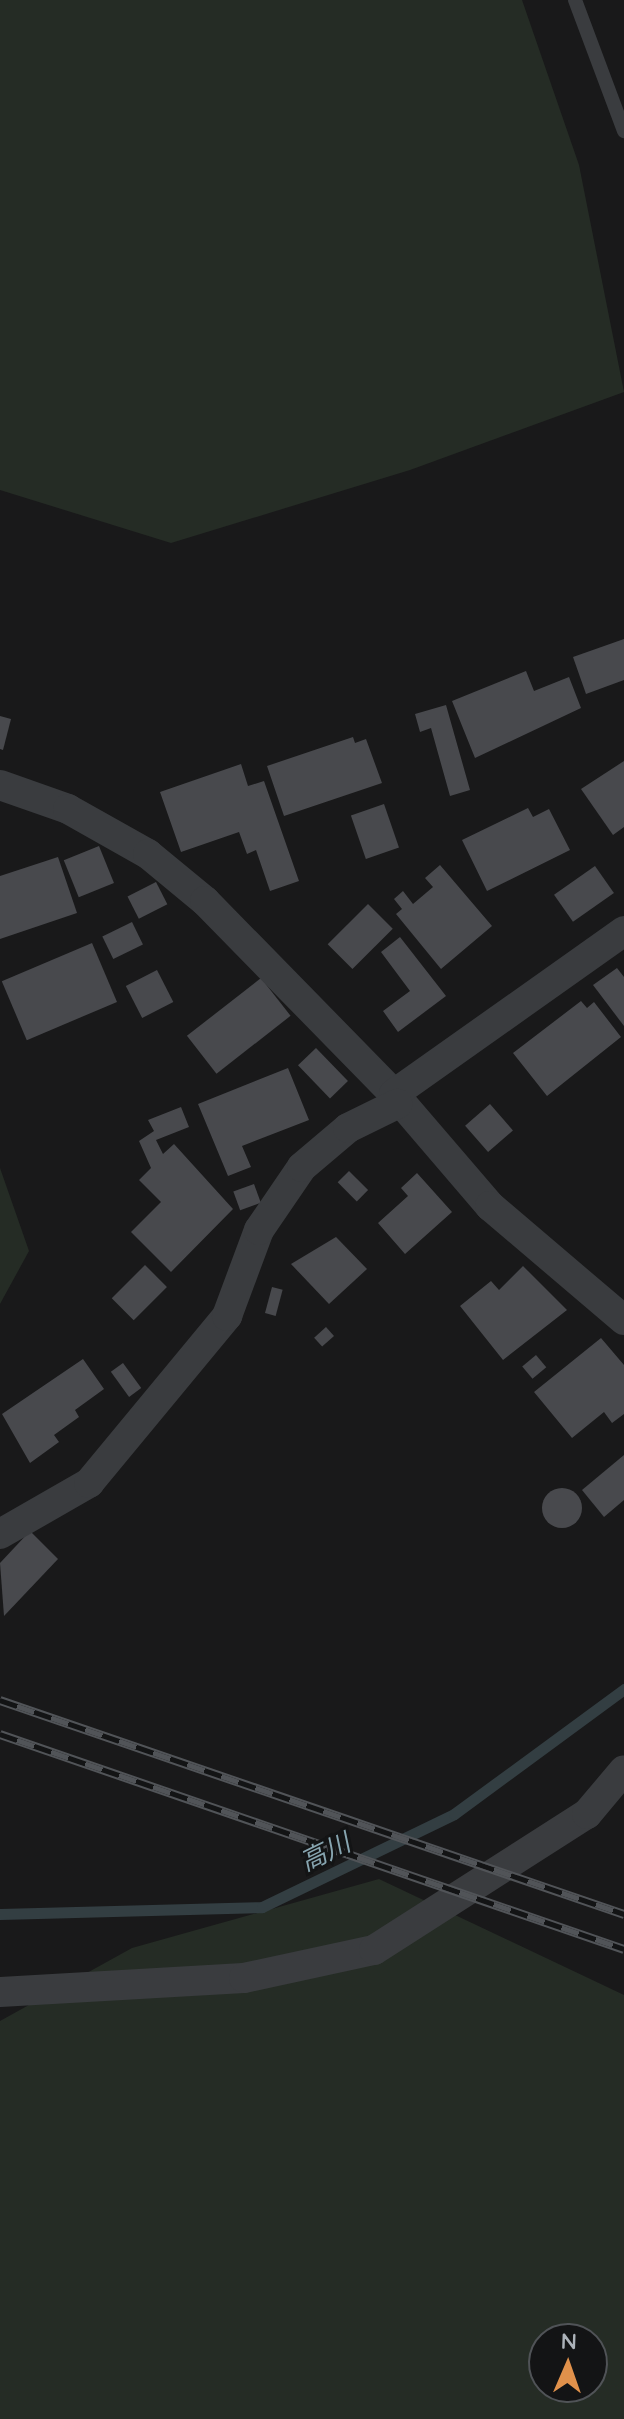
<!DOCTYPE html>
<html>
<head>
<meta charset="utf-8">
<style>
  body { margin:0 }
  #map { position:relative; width:624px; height:2419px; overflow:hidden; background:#19191a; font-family:Quicksand,"Noto Sans JP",sans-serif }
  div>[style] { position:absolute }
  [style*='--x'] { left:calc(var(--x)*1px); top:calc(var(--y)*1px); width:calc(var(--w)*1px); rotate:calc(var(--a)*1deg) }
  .green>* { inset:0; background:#252c25 }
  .stream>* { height:11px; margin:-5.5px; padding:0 5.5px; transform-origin:5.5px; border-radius:5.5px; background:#333e42 }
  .building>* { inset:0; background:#48494d; transform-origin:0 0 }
  .round { border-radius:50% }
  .lane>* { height:14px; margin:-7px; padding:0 7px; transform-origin:7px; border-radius:7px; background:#3a3c3f }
  .street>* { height:30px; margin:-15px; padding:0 15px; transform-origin:15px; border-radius:15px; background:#3a3c3f }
  .rail>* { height:9px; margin-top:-4.5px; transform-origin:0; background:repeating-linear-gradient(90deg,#131415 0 18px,#515458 0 36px); box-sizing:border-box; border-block:2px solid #515458 }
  span { translate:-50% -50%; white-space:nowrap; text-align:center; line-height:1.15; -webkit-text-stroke:6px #131415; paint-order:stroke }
  .water-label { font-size:26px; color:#87a5b0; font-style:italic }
  .north { position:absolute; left:528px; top:2323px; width:80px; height:80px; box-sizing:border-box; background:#131415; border:2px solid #505357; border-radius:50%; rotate:2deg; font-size:22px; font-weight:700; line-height:32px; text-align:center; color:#acb2b9 }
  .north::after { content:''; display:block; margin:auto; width:28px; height:36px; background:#e0914b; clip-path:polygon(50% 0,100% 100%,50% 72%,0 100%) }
</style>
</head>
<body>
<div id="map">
  <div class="green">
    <i style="clip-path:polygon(0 0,522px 0,579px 165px,624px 392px,410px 470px,171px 543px,0 490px)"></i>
    <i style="clip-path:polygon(0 1168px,29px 1251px,0 1304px)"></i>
    <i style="clip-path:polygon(evenodd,379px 1879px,624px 1995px,624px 2419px,0 2419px,0 2021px,132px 1948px,379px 1879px,544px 2339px,592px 2339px,592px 2387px,544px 2387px,544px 2339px)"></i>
  </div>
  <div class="stream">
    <i style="--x:0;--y:1914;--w:262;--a:-1.5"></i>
    <i style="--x:262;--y:1907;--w:213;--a:-25.8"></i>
    <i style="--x:454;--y:1814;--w:211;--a:-36.3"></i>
  </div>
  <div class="building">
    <i style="clip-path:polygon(624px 639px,624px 680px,586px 694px,573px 657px)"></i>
    <i style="clip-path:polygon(526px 671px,534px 691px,569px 677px,581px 708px,475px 758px,452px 701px)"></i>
    <i style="clip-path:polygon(446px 705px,470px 790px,450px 796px,431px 728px,420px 732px,415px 714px)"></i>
    <i style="clip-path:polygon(0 716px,11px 719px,3px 750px,0 749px)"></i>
    <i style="clip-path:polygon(353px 737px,355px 743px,366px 739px,382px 783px,284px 816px,267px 766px)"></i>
    <i style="clip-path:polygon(624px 761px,624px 827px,613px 835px,581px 789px)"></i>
    <i style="clip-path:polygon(241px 764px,248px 786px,264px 781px,299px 881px,270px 891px,256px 850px,247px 854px,239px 832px,181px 852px,160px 792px)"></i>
    <i style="left:384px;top:804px;width:46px;height:35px;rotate:71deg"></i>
    <i style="clip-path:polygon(528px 808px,533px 817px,549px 809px,570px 850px,487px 891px,462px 840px)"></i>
    <i style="left:99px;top:846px;width:40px;height:38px;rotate:68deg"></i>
    <i style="clip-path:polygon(58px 857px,77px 913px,0 939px,0 876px)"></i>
    <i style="clip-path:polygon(440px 865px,492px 926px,441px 969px,396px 914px,402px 909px,394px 899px,403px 891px,413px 904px,433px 887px,425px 878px)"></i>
    <i style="left:595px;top:866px;width:33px;height:50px;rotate:55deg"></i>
    <i style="left:156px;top:882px;width:25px;height:32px;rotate:63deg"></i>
    <i style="left:368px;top:904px;width:35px;height:57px;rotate:45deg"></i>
    <i style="left:132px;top:922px;width:25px;height:33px;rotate:64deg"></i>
    <i style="clip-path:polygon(400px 937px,446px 996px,398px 1032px,383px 1011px,410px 991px,381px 952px)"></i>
    <i style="left:92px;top:943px;width:64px;height:98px;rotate:67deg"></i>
    <i style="clip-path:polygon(617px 968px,624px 977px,624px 1026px,593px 985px)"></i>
    <i style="left:157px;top:970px;width:36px;height:35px;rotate:63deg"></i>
    <i style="left:261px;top:978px;width:48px;height:94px;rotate:52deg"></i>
    <i style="clip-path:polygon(581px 1001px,587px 1008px,594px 1002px,621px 1037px,547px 1096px,513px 1053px)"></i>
    <i style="left:316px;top:1048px;width:46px;height:25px;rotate:46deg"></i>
    <i style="clip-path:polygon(288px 1068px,309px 1120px,242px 1146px,251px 1167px,228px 1176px,198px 1104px)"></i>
    <i style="left:490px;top:1104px;width:35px;height:33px;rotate:49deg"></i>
    <i style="clip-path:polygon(181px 1107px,189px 1127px,156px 1140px,163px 1154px,174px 1144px,233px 1209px,171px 1272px,131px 1232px,161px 1202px,139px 1180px,151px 1168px,139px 1141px,154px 1131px,148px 1120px)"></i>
    <i style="left:349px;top:1171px;width:27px;height:16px;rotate:45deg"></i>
    <i style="clip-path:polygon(417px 1173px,452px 1212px,405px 1254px,378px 1223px,408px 1196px,401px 1188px)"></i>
    <i style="left:254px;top:1184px;width:20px;height:22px;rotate:70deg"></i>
    <i style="clip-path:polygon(336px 1237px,367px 1269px,329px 1304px,291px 1264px)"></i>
    <i style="left:145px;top:1265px;width:31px;height:47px;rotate:45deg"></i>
    <i style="clip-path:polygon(523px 1266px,567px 1310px,503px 1360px,460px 1306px,491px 1281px,499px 1290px)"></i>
    <i style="left:272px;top:1287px;width:11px;height:27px;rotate:15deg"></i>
    <i style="left:326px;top:1327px;width:12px;height:16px;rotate:48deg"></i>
    <i style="clip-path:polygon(601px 1338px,624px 1365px,624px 1414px,612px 1423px,604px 1412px,572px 1438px,534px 1392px)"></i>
    <i style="left:536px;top:1355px;width:16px;height:18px;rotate:50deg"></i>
    <i style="clip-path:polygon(83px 1359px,104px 1389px,75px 1410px,79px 1417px,54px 1435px,59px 1442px,30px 1463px,2px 1414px)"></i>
    <i style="left:123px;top:1363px;width:31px;height:15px;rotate:54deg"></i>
    <i style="clip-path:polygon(624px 1455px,624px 1500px,604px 1517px,582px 1490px)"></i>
    <i class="round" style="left:542px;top:1488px;width:40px;height:40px"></i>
    <i style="clip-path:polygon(30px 1531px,58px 1559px,4px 1616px,0 1563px)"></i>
  </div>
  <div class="lane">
    <i style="--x:575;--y:0;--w:140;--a:69.5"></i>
  </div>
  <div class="street">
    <i style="--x:0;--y:785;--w:72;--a:19.4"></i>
    <i style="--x:68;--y:809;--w:92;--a:29.4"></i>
    <i style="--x:148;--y:854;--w:74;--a:39.5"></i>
    <i style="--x:205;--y:901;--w:270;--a:45.6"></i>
    <i style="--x:394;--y:1094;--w:148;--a:49.4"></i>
    <i style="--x:490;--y:1206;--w:176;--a:40.4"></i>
    <i style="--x:394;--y:1094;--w:282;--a:-35.3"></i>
    <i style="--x:0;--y:1534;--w:103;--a:-29.8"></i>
    <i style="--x:89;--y:1483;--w:217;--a:-50.4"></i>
    <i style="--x:227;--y:1316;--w:92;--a:-69.6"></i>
    <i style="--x:259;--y:1230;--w:76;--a:-55.7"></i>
    <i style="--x:302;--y:1167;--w:60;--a:-40.3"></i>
    <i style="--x:348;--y:1128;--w:55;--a:-26.1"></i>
    <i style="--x:0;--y:1992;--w:244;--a:-3.3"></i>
    <i style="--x:244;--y:1978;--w:133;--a:-12.2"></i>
    <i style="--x:374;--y:1950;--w:253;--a:-32.6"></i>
    <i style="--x:587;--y:1814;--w:57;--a:-49.9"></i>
  </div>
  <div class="rail">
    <i style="--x:0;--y:1700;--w:660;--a:18.93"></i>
    <i style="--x:0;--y:1734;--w:660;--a:19.01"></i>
  </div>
  <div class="water-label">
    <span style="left:325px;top:1852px;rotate:-26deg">高川</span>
  </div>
  <div class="north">N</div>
</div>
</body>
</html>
